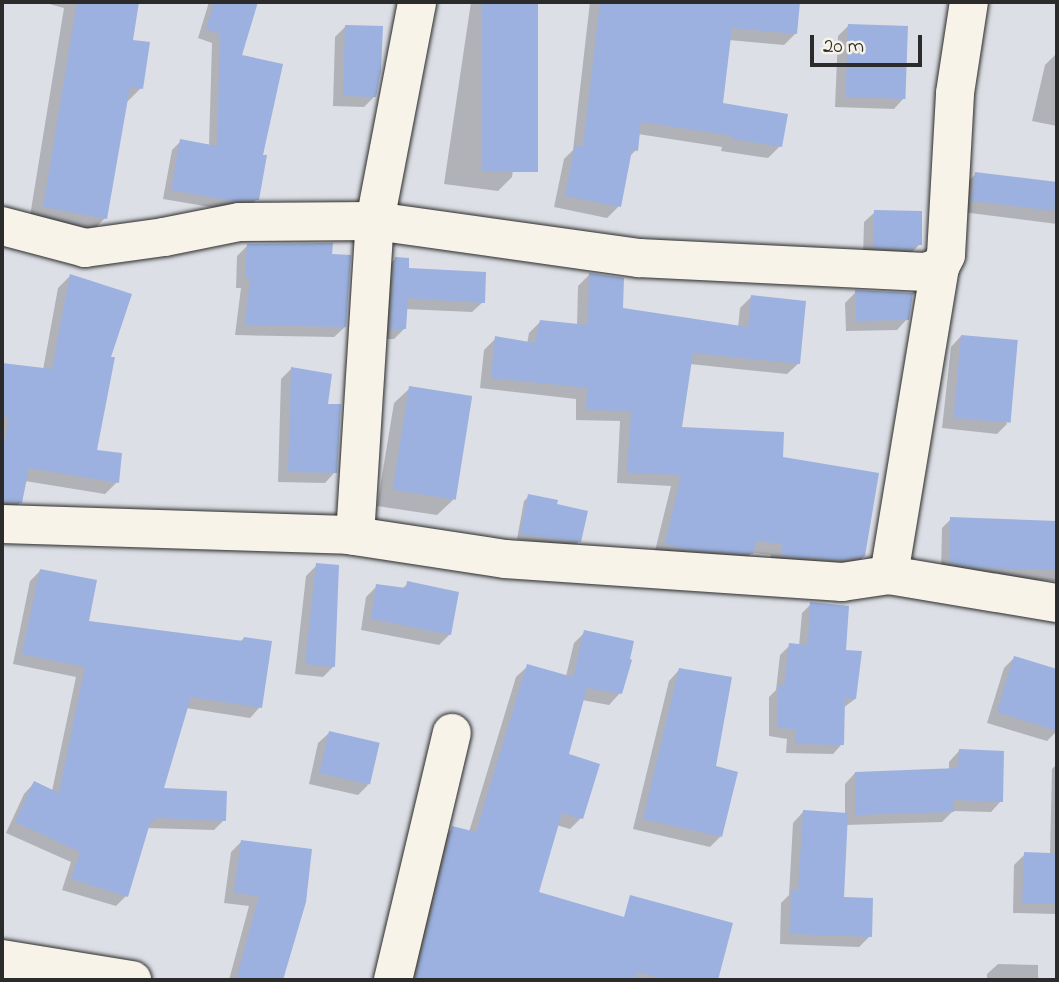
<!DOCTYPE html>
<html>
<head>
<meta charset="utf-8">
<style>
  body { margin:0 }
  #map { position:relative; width:1059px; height:982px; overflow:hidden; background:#dcdfe5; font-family:"Indie Flower",sans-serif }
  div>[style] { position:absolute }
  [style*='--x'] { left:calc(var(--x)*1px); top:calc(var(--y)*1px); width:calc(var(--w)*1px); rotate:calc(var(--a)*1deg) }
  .shadow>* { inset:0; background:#0003 }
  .building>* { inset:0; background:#9cb1df; transform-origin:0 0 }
  .roads { filter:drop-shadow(0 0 2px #2b2b2b) drop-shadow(0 0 2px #2b2b2b) }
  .minor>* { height:38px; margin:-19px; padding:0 19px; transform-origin:19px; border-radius:19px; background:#f7f3e8 }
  span { translate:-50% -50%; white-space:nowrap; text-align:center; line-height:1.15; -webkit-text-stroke:5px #f7f3e8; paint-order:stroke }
  .frame { position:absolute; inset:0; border:4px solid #2b2b2b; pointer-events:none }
  .scale { position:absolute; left:810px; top:35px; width:112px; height:32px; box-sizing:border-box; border:4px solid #2b2b2b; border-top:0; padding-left:9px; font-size:21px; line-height:24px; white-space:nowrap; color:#2b2b2b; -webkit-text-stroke:5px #f7f3e8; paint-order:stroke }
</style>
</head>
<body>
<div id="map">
  <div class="shadow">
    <i style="clip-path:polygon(42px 2px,137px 2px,131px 41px,141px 88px,125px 104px,105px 218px,90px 233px,29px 222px,64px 8px)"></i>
    <i style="clip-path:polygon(209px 2px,256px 2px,239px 56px,261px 156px,257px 199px,248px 208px,222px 209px,163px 199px,172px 150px,181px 141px,209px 146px,212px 43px,198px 38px)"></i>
    <i style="clip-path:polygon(471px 2px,537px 2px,512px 177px,498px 191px,444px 184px)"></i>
    <i style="clip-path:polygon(590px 2px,798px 2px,796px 33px,784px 45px,729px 40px,721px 104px,780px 146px,768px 158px,721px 151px,722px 147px,638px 134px,636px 150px,629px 157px,619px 206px,607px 218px,554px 207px,564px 159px,573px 150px)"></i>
    <i style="clip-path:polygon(346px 26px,375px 96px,364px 107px,333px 106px,335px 37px)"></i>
    <i style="clip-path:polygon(848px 26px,904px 98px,894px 109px,835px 107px,838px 36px)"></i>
    <i style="clip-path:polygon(1056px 54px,1057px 55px,1057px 126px,1032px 121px,1045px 65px)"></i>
    <i style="clip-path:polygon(976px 174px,1057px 184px,1057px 224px,962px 212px,965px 184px)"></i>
    <i style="clip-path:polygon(875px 212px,920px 244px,909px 255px,863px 258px,864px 222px)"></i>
    <i style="clip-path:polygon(247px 246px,330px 255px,345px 327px,334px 337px,235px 335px,241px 288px,236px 288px,237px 256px)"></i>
    <i style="clip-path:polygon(395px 259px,407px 270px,483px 302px,472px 312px,405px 309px,405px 328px,394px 339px,380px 339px,385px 269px)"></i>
    <i style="clip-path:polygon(589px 275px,621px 310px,738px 328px,740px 308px,751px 297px,799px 363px,787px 374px,690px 364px,680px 429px,781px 459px,864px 556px,852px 567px,771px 567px,771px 555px,752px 553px,740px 564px,654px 555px,671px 486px,617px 483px,620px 421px,576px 420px,576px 399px,480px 388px,484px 350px,496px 338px,527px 344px,529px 333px,540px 322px,577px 326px,578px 286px)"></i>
    <i style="clip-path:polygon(70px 276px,109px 358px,95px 452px,117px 482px,105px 494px,25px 481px,21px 502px,8px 514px,2px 515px,2px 366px,43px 370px,58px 288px)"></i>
    <i style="clip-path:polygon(856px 292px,907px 319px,897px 330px,846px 331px,845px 303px)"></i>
    <i style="clip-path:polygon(961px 336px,1007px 424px,997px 434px,942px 428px,951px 347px)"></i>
    <i style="clip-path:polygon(291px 369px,326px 406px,335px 472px,325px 483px,278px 482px,281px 379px)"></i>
    <i style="clip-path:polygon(410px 388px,453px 500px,437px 515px,377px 506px,394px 403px)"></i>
    <i style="clip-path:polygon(529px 496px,555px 506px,580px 541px,574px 546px,517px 539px,524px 501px)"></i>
    <i style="clip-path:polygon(951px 519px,1057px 530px,1057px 581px,968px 577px,941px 572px,942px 528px)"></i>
    <i style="clip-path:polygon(317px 565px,333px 667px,323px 677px,295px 674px,306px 576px)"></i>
    <i style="clip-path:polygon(40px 571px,87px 622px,240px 642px,244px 638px,260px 707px,250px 718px,186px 708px,162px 790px,224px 820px,214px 830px,147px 828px,126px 896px,116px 906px,62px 890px,71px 862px,6px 833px,24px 794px,34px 783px,52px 791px,76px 677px,13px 664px,30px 581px)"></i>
    <i style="clip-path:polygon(408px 583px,450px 634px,439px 645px,361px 630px,366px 597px,377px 586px,402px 589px)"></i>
    <i style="clip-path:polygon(811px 604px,845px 651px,855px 699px,843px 708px,842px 744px,833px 754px,786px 753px,787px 739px,769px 736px,769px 697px,776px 690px,780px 655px,790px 645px,799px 646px,802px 613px)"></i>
    <i style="clip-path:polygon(585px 632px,620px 693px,609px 705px,582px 700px,567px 755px,581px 818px,570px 829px,556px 825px,537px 893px,587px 908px,566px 980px,408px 980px,441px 840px,453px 828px,469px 832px,516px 677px,528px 666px,566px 676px,574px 643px)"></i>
    <i style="clip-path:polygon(1014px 658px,1057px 670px,1057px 731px,1047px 741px,987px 723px,1004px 668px)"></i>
    <i style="clip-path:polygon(679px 670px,714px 768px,720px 837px,710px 847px,633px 829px,669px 681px)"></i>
    <i style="clip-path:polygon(329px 733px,368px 785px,358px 795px,309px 784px,318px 743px)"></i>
    <i style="clip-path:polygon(959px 751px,1001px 801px,991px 812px,953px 811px,942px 822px,846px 825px,842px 899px,870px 936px,859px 947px,780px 944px,781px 903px,789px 895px,793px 823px,803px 812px,845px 814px,845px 784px,855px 773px,949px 770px,949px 762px)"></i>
    <i style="clip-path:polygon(1057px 764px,1057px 914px,1013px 913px,1014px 865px,1025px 854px,1050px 854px,1052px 769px)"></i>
    <i style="clip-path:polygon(241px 842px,304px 901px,282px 980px,229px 980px,249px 906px,224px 903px,231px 852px)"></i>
    <i style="clip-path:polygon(627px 914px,731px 924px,716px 980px,613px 980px)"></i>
    <i style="clip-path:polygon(998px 964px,1038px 965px,1038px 980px,987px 980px,987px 974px)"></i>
  </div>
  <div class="building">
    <i style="clip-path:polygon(77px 2px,139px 2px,133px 40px,150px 42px,143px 89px,130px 87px,107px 219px,43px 207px)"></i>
    <i style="clip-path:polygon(214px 2px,258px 2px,242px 55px,283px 64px,263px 155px,267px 155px,259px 200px,232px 201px,171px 190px,180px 139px,217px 146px,220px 34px,206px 29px)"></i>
    <i style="left:482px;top:2px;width:56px;height:170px"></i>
    <i style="clip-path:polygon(600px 2px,800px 2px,797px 34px,732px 28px,723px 103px,788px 114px,782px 147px,732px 139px,733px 136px,641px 122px,638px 151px,632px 150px,621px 207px,565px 196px,575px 145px,583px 147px)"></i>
    <i style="left:848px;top:24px;width:60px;height:73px;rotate:2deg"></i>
    <i style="clip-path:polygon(345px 25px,383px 26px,381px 71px,376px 97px,343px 96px)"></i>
    <i style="left:975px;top:172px;width:83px;height:29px;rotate:7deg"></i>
    <i style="clip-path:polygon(874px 210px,922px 211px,922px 245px,913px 245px,913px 249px,873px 248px)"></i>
    <i style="clip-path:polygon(333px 243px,332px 254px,351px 255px,346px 327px,245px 325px,250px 278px,245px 278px,247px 244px)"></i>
    <i style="clip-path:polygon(395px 257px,409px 258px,409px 268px,486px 272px,485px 303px,408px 298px,406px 329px,390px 329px)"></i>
    <i style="clip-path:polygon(589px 273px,624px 278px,623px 308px,748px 327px,751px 295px,806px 301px,800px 364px,693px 353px,682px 427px,784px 432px,783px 457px,879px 473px,865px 556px,841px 560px,782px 556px,782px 544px,756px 541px,753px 554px,690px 550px,665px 544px,681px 475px,627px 473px,631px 411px,586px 410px,587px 388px,491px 378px,495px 336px,535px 343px,540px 320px,588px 325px)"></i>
    <i style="clip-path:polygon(70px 274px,132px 294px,111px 357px,115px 357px,97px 450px,122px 453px,119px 483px,29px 468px,22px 503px,2px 502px,2px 453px,9px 417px,2px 417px,2px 363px,52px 369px)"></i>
    <i style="clip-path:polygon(855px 290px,913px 293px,909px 320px,856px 321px)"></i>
    <i style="left:961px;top:335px;width:57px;height:83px;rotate:5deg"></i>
    <i style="clip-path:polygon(291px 367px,332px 374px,328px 404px,341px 404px,337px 473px,288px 472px)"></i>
    <i style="left:409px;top:386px;width:64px;height:105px;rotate:9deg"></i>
    <i style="clip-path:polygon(528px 494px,558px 500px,557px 504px,588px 511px,581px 542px,520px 534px)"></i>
    <i style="clip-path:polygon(950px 517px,1057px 521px,1057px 570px,979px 568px,949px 563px)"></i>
    <i style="clip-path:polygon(316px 563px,339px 565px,335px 667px,305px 664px)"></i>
    <i style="clip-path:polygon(40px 569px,97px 580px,89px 621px,243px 641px,244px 637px,272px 641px,262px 708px,191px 697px,164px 788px,227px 791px,226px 821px,156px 818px,155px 821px,151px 820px,128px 897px,71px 879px,80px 852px,15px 822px,34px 781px,59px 793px,85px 667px,22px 654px)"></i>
    <i style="clip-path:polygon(407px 581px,459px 592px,451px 635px,371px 619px,376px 584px,406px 588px)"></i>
    <i style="clip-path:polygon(810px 602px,849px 606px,846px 650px,862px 651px,856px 699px,845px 698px,844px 745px,795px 744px,796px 730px,777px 727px,778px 685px,784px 686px,789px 643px,808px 645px)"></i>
    <i style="clip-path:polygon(584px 630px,634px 641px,630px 659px,632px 660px,622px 694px,587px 688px,569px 754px,600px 764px,583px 819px,562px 813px,539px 892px,624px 917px,630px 895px,733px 923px,718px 980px,668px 980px,637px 972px,636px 980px,415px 980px,452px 826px,476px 832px,527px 664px,573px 677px)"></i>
    <i style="clip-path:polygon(1014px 656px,1057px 669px,1057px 731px,997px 712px)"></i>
    <i style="clip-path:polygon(679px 668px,732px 677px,716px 766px,738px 772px,722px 837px,643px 819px)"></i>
    <i style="left:329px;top:731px;width:52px;height:43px;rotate:13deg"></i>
    <i style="clip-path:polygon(959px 749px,1004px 751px,1003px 802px,954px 800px,954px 812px,855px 815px,855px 772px,958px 768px)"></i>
    <i style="clip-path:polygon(803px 810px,848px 813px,844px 897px,873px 898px,872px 937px,790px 934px,791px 890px,798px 891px)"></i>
    <i style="clip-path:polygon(241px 840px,312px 849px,306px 902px,283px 980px,236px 980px,259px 896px,234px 893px)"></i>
    <i style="left:1024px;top:852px;width:33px;height:51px;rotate:2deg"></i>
  </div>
  <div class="roads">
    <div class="minor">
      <i style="--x:2;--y:226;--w:86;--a:14.8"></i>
      <i style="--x:85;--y:248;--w:80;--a:-7.9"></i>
      <i style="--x:164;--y:237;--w:76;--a:-11.3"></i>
      <i style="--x:239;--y:222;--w:136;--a:-0.4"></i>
      <i style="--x:375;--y:221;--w:267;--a:8"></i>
      <i style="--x:639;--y:258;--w:286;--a:2.8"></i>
      <i style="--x:925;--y:272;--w:16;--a:-18"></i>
      <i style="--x:940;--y:267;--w:13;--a:-63"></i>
      <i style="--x:946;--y:255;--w:162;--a:-86.8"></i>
      <i style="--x:955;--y:93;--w:92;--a:-81.3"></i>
      <i style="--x:2;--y:524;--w:346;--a:1.8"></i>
      <i style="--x:348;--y:535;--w:159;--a:8.7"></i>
      <i style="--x:505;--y:559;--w:338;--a:3.9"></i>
      <i style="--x:842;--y:582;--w:48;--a:-8.5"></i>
      <i style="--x:889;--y:575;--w:170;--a:9.5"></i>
      <i style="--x:355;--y:536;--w:316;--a:-86.4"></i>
      <i style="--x:375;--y:221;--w:223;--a:-79.1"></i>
      <i style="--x:889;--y:575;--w:312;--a:-80.6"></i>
      <i style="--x:2;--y:959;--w:132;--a:9.2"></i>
      <i style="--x:393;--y:980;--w:254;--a:-76.6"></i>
    </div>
  </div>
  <div class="frame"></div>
  <div class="scale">20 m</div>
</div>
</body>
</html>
